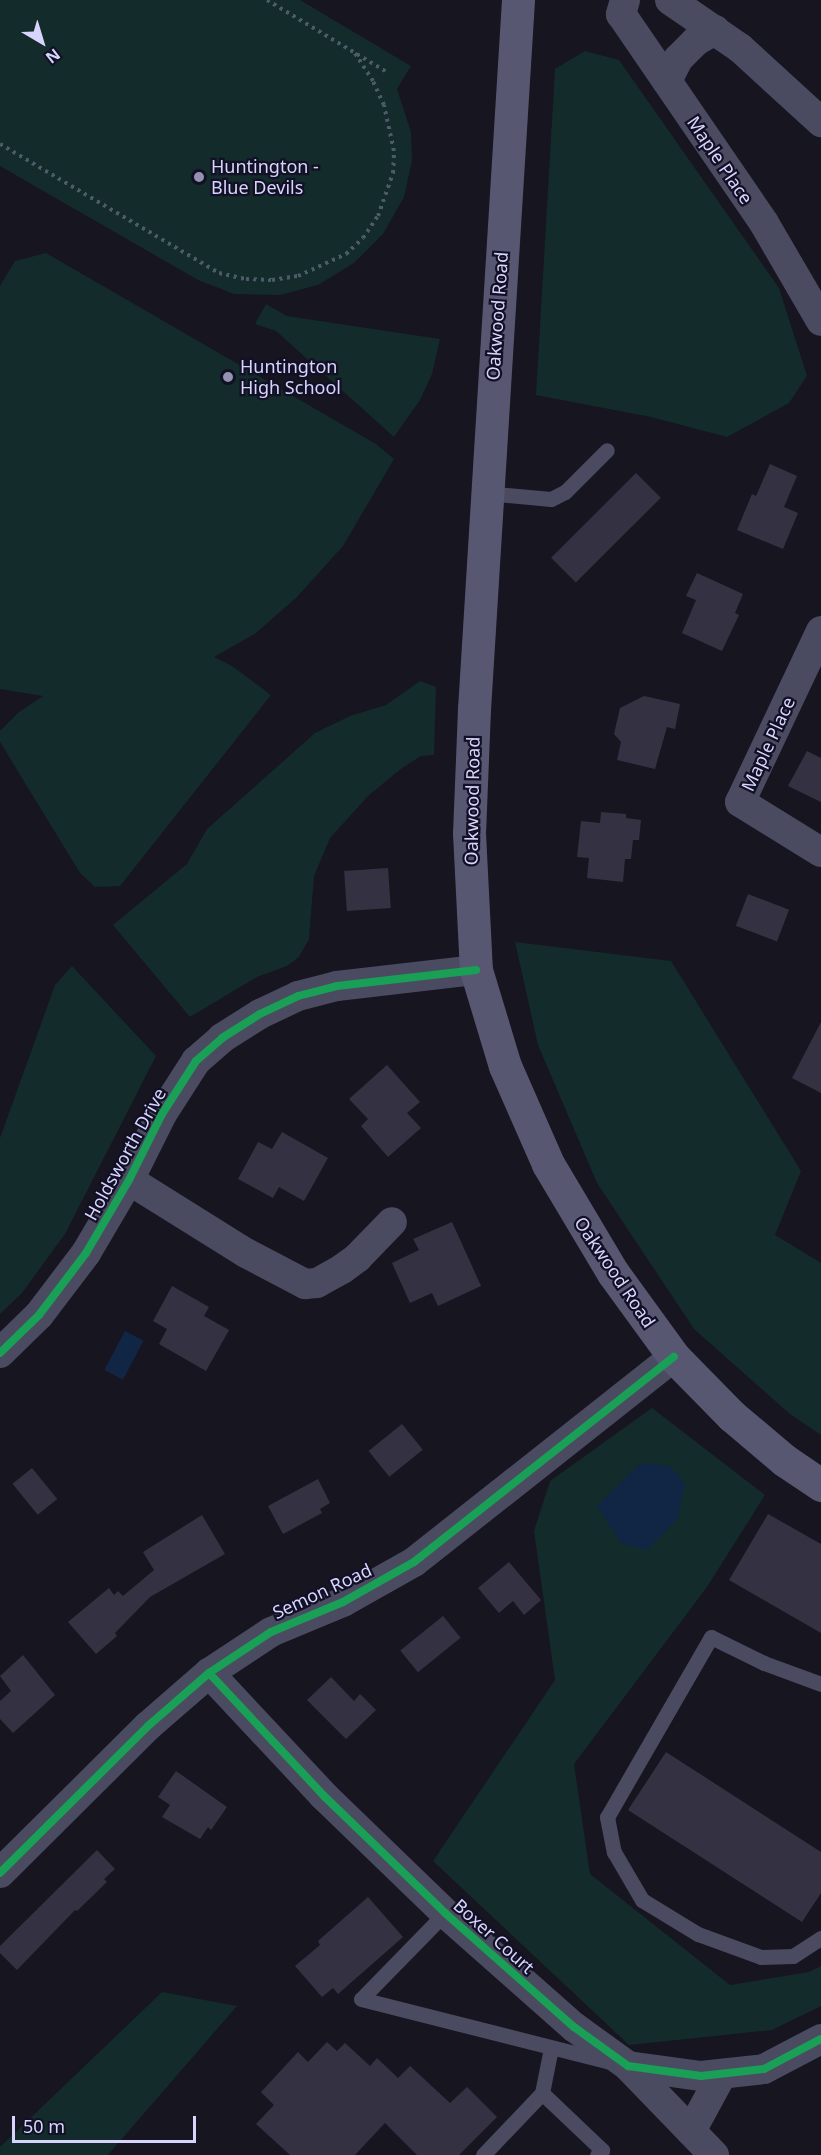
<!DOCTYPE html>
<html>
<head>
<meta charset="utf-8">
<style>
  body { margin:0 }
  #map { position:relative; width:821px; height:2155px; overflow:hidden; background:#161520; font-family:"Noto Sans",sans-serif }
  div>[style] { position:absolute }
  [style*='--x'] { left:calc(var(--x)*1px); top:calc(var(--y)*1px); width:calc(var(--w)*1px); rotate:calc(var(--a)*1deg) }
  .green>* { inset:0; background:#132b2a }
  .water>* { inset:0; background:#112645; transform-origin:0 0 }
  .building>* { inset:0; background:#343242; transform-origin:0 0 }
  .path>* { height:4px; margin-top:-2px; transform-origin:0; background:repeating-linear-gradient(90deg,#4c5b67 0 3px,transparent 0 7.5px) }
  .lane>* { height:15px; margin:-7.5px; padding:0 7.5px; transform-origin:7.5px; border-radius:7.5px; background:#4a4a60 }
  .street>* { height:30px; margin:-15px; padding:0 15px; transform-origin:15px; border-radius:15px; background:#4a4a60 }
  .secondary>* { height:33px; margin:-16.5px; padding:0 16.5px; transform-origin:16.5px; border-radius:16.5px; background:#575772 }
  .cycleway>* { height:8px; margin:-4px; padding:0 4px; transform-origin:4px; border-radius:4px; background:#1a9f57 }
  .dots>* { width:16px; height:16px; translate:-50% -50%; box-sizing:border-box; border:3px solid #121025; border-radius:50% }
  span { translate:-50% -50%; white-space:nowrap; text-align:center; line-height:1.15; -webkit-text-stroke:4.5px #121025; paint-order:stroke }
  .street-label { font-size:18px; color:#d7d5fe }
  .poi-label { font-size:18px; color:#d7d5fe }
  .left { translate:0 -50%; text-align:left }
  .north { position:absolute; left:12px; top:12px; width:60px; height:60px; -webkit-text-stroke:4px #121025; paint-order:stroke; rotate:142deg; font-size:16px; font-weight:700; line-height:24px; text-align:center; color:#d7d5fe }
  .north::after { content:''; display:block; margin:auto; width:21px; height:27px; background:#d7d5fe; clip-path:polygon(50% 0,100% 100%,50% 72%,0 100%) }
  .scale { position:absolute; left:12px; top:2116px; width:184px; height:27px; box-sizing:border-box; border:3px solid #d7d5fe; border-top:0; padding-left:8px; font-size:18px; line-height:21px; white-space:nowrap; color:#d7d5fe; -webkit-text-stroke:4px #121025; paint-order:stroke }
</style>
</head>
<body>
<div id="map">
  <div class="green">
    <i style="clip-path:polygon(0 0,300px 0,411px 66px,397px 89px,411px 132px,412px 161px,404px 197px,383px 234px,354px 263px,318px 285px,280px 295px,234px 294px,198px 280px,0 166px)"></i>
    <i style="clip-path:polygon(585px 51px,619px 60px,779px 288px,807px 376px,789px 403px,727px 437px,651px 417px,536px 395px,555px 69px)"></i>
    <i style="clip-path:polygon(46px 253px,376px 444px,394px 459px,343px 546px,297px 597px,256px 633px,214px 657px,232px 666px,271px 695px,120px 886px,95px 887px,80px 873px,0 742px,0 731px,19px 712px,43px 696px,0 689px,0 286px,15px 261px)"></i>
    <i style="clip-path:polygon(266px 304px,287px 316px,440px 339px,432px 374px,420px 400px,394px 437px,276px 331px,255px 324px)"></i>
    <i style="clip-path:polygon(420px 681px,436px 687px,434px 755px,421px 756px,402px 768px,368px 796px,330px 838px,314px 876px,309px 939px,299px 957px,287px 966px,257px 977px,190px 1017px,113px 925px,187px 864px,207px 829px,315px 733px,350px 716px,386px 705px)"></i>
    <i style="clip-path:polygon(515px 942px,671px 961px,801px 1171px,775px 1235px,821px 1263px,821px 1435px,790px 1414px,694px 1329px,597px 1183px,538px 1045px)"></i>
    <i style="clip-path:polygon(72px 966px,156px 1056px,65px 1234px,22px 1293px,0 1314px,0 1138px,55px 985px)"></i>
    <i style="clip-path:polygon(652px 1408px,765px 1495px,707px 1587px,574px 1764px,590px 1874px,730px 1985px,809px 1972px,821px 1966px,821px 2006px,772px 2030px,629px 2045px,433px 1861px,555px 1680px,534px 1531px,550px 1481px)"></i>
    <i style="clip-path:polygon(162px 1992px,237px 2006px,108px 2155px,0 2155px,0 2147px)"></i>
  </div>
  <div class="water">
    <i style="left:125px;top:1331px;width:21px;height:44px;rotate:28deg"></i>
    <i style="clip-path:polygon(641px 1463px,670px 1466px,685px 1484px,678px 1518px,647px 1550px,622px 1544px,597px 1506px)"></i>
  </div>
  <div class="building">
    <i style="clip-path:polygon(770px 464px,797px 476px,784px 507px,798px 513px,783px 549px,737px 530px,752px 494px,756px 496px)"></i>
    <i style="left:636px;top:473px;width:35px;height:120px;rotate:45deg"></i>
    <i style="clip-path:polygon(697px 573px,743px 594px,735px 613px,739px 615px,722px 651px,682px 633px,696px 600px,686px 596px)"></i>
    <i style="clip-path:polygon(644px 696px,680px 704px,675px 729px,667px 727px,655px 769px,617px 760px,621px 742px,614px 734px,620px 708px)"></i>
    <i style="clip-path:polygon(807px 751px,821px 758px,821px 802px,788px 786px)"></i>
    <i style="clip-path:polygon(601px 812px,626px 814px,626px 818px,641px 820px,639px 840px,633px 840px,631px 859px,625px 859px,623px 882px,587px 878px,589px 858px,577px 857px,581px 821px,600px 823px)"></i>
    <i style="left:388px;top:868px;width:40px;height:44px;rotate:86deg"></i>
    <i style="left:748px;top:894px;width:44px;height:34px;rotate:21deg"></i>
    <i style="clip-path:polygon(821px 1022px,821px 1093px,792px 1078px)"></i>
    <i style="clip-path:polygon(387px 1065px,420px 1102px,407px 1113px,421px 1128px,388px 1157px,361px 1126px,368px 1119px,349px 1099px)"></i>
    <i style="clip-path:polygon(282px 1132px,328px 1158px,304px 1201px,279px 1187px,273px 1198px,238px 1179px,258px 1142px,272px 1149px)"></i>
    <i style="clip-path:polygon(452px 1222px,481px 1286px,438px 1306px,432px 1293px,410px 1303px,392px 1263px,419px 1250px,413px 1239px)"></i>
    <i style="clip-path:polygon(172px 1286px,209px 1307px,204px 1316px,229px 1330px,206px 1371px,159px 1344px,167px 1329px,153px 1321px)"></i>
    <i style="left:402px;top:1424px;width:33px;height:43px;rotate:51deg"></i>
    <i style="left:32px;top:1468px;width:40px;height:25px;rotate:51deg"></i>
    <i style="clip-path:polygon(318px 1479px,330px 1503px,320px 1509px,322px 1513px,283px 1534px,268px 1506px)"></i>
    <i style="clip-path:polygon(768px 1514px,821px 1544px,821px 1633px,729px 1580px)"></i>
    <i style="clip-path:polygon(202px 1515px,225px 1554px,150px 1597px,115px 1633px,117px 1636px,96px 1654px,68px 1622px,109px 1588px,114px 1595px,118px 1591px,123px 1596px,154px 1570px,143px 1552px)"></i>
    <i style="clip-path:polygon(509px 1562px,541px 1600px,524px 1615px,513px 1601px,499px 1613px,478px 1588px)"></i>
    <i style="left:443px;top:1616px;width:28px;height:55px;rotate:51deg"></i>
    <i style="clip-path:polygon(23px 1655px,55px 1695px,13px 1733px,0 1719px,0 1701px,11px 1691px,0 1676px)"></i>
    <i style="clip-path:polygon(331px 1677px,354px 1701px,360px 1694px,376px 1710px,346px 1739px,307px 1700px)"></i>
    <i style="clip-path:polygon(666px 1752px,821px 1852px,821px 1893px,802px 1922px,628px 1810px)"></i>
    <i style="clip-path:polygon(176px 1771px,227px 1807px,211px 1830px,208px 1827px,200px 1839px,162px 1817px,170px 1805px,158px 1797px)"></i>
    <i style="clip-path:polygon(97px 1850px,115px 1869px,104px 1879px,107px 1882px,77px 1911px,75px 1910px,17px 1970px,0 1953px,0 1946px)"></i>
    <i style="clip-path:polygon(368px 1897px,403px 1937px,338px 1994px,333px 1988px,322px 1997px,295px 1966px,320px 1945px,318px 1941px)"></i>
    <i style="clip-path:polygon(327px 2042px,337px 2051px,345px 2043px,370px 2066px,377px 2058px,398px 2078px,410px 2066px,450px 2103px,467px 2087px,497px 2117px,459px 2155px,417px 2155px,385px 2123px,355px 2155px,290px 2155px,256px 2124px,274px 2105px,261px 2092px,298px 2052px,308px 2062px)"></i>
  </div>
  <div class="path">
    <i style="--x:267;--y:0;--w:140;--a:31"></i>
    <i style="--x:0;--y:144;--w:254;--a:30.5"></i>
    <i style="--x:219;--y:273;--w:28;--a:13"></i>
    <i style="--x:246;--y:279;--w:26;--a:2"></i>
    <i style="--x:272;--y:280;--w:26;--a:-9"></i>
    <i style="--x:298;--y:276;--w:53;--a:-24.6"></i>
    <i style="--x:346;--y:254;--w:23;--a:-43"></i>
    <i style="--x:363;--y:238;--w:27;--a:-56"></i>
    <i style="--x:378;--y:216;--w:46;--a:-70.8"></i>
    <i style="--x:393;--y:173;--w:22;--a:-87"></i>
    <i style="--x:394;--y:151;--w:47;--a:-102.3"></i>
    <i style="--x:384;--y:105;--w:26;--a:-115"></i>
    <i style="--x:373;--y:81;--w:35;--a:-123"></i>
  </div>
  <div class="lane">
    <i style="--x:486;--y:493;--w:65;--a:5.3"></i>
    <i style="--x:551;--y:499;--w:16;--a:-27"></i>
    <i style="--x:565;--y:492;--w:59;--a:-45"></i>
    <i style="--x:821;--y:1684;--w:61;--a:-159.8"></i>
    <i style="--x:764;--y:1663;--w:59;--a:-153.9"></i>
    <i style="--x:711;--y:1637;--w:208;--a:120"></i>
    <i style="--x:607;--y:1817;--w:36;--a:79"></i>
    <i style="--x:614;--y:1852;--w:56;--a:59.7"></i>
    <i style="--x:642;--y:1900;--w:66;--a:31.3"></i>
    <i style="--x:698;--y:1934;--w:67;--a:20.1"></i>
    <i style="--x:761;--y:1957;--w:32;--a:-2"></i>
    <i style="--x:793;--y:1956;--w:33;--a:-33"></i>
    <i style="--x:445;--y:1913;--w:120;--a:134.3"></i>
    <i style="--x:361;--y:1999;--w:257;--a:14.2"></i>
    <i style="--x:542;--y:2093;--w:83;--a:43.5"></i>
    <i style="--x:602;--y:2150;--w:7;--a:135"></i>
    <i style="--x:483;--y:2155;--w:86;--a:-46.4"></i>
    <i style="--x:542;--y:2093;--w:46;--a:-78.7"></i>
  </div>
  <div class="street">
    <i style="--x:625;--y:0;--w:15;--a:106"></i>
    <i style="--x:621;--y:14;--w:253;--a:55.6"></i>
    <i style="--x:764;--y:223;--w:113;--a:59.8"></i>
    <i style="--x:670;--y:0;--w:85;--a:34.4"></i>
    <i style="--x:740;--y:48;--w:110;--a:42.4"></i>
    <i style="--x:667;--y:81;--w:25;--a:-63"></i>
    <i style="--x:678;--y:59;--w:25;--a:-45"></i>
    <i style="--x:696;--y:41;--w:22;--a:-30"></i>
    <i style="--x:821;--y:631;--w:189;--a:115.3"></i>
    <i style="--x:740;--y:802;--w:95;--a:31.7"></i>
    <i style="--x:129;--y:1180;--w:138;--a:32"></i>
    <i style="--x:246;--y:1253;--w:67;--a:27.7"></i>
    <i style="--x:305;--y:1284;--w:12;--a:-5"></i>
    <i style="--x:317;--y:1283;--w:29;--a:-29"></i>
    <i style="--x:342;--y:1269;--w:19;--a:-36"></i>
    <i style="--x:357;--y:1258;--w:50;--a:-45.8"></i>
    <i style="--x:0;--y:1353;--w:54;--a:-44.3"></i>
    <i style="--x:39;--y:1315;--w:78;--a:-52.8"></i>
    <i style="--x:86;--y:1253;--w:85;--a:-59.5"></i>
    <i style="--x:129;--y:1180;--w:74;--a:-63.4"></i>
    <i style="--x:162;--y:1114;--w:63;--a:-57.3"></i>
    <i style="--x:196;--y:1061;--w:35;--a:-41"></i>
    <i style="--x:222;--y:1038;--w:45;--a:-32.3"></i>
    <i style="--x:260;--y:1014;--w:42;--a:-25.3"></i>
    <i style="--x:298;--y:996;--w:40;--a:-14.4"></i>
    <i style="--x:337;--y:986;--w:140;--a:-6.6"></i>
    <i style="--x:209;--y:1673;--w:168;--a:46.9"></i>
    <i style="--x:324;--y:1796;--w:168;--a:44"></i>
    <i style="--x:445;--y:1913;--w:172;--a:41.5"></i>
    <i style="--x:574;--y:2027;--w:67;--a:35.8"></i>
    <i style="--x:628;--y:2066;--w:74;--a:7.8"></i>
    <i style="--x:701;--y:2076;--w:63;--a:-6.3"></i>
    <i style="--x:764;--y:2069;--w:64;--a:-27.8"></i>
    <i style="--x:0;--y:1873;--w:209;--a:-44.8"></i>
    <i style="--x:148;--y:1726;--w:81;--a:-41"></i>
    <i style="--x:209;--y:1673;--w:74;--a:-33.5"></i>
    <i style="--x:271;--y:1632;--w:78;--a:-22.6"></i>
    <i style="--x:343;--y:1602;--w:81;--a:-29.4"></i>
    <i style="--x:414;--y:1562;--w:331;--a:-38.3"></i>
    <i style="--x:628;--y:2066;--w:124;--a:46"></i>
    <i style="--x:691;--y:2131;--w:65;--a:-61.5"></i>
  </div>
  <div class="secondary">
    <i style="--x:518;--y:0;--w:710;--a:93.55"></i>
    <i style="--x:474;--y:709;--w:124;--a:92.3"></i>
    <i style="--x:469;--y:833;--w:137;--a:87.1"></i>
    <i style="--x:476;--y:970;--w:100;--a:73.2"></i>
    <i style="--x:505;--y:1066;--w:107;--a:66.3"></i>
    <i style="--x:548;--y:1164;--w:127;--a:59.2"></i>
    <i style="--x:613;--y:1273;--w:104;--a:54"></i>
    <i style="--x:674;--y:1357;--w:83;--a:45.5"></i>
    <i style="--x:732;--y:1416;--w:68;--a:40.2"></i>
    <i style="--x:784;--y:1460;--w:45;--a:34"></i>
  </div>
  <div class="cycleway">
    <i style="--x:0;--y:1353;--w:54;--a:-44.3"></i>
    <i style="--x:39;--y:1315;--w:78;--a:-52.8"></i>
    <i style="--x:86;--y:1253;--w:85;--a:-59.5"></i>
    <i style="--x:129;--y:1180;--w:74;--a:-63.4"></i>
    <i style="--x:162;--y:1114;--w:63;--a:-57.3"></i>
    <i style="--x:196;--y:1061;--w:35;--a:-41"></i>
    <i style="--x:222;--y:1038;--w:45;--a:-32.3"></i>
    <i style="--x:260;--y:1014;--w:42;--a:-25.3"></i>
    <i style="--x:298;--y:996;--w:40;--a:-14.4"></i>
    <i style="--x:337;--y:986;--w:140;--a:-6.6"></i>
    <i style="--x:209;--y:1673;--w:168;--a:46.9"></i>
    <i style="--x:324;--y:1796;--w:168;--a:44"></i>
    <i style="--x:445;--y:1913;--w:172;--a:41.5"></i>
    <i style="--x:574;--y:2027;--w:67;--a:35.8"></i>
    <i style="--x:628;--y:2066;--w:74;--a:7.8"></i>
    <i style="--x:701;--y:2076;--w:63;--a:-6.3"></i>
    <i style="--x:764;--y:2069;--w:64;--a:-27.8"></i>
    <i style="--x:0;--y:1873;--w:209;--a:-44.8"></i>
    <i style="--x:148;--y:1726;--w:81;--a:-41"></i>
    <i style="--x:209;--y:1673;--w:74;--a:-33.5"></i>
    <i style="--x:271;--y:1632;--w:78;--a:-22.6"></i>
    <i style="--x:343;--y:1602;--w:81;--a:-29.4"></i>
    <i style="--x:414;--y:1562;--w:331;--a:-38.3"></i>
  </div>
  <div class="dots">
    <i style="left:199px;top:177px;background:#9392b0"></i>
    <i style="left:228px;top:377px;background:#9392b0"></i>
  </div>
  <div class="street-label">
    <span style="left:720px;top:160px;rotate:56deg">Maple Place</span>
    <span style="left:497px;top:316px;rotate:-86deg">Oakwood Road</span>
    <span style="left:768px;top:744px;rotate:-65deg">Maple Place</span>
    <span style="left:472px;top:801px;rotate:-89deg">Oakwood Road</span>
    <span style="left:125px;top:1154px;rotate:-61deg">Holdsworth Drive</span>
    <span style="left:615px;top:1272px;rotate:56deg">Oakwood Road</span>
    <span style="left:322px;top:1591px;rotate:-25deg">Semon Road</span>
    <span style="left:494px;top:1936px;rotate:42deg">Boxer Court</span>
  </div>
  <div class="poi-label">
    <span class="left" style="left:211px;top:177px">Huntington -<br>Blue Devils</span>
    <span class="left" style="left:240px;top:377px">Huntington<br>High School</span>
  </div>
  <div class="north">N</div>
  <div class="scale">50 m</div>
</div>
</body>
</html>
